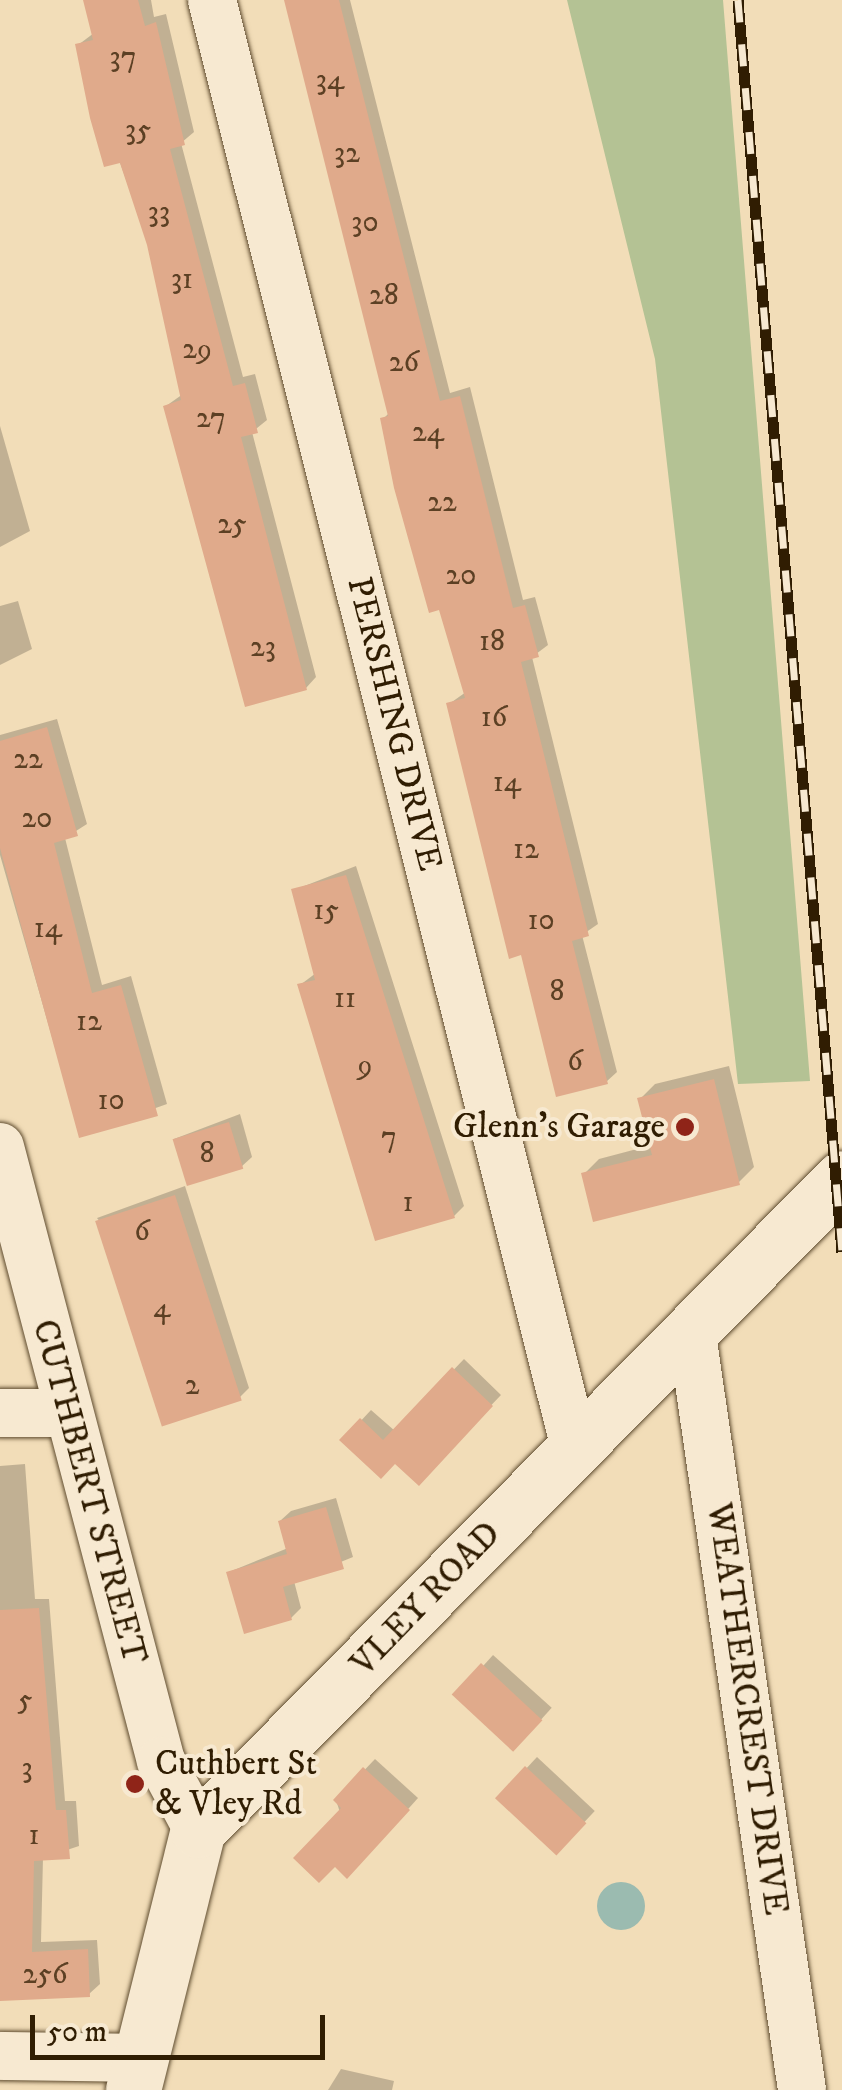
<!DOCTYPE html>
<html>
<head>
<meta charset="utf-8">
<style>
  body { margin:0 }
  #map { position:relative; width:842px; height:2090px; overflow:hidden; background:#f2ddb8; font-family:"IM FELL DW Pica",serif }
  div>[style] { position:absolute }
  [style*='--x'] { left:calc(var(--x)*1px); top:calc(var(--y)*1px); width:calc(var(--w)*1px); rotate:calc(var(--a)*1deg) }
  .green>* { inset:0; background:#b4c294 }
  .water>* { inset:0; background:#9bbbb0 }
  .round { border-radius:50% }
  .shadow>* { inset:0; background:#0003; transform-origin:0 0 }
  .building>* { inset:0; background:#e0aa8b; transform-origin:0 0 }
  .roads { filter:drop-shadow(0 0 2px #604d30) drop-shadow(0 0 2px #604d30) }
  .street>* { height:48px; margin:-24px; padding:0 24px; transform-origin:24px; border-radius:24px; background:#f7e9d1 }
  .secondary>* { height:55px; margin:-27.5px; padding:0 27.5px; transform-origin:27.5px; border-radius:27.5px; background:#f7e9d1 }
  .rail>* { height:11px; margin-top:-5.5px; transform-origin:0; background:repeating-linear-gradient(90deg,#f7e9d1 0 22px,#301d02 0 44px); box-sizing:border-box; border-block:2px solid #301d02 }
  .dots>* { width:28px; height:28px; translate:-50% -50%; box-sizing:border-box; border:5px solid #f7e9d1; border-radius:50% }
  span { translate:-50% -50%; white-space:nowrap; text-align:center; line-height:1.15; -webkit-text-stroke:8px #f7e9d1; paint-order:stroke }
  .number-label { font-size:30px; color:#5c4024 }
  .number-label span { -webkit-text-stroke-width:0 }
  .street-label { font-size:35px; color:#301d02 }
  .poi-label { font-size:35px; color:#301d02 }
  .right { translate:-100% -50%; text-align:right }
  .left { translate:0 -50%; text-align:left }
  .scale { position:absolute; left:30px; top:2015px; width:295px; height:45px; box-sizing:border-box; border:5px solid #301d02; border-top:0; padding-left:12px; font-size:30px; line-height:35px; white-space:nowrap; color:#301d02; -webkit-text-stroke:8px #f7e9d1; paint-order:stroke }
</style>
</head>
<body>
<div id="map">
  <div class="green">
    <i style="clip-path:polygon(567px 0,723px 0,810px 1081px,738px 1084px,655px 359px)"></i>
  </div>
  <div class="water">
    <i class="round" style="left:597px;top:1882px;width:48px;height:48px"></i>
  </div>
  <div class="shadow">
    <i style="clip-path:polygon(85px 0,151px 0,154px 17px,166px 14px,194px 132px,181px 143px,243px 377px,255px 374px,267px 420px,252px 432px,316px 677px,306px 688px,166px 406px,183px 394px,149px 244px,78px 45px,94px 33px)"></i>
    <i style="clip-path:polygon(285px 0,350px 0,450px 393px,470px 387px,523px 600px,535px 597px,548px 645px,532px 657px,598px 924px,582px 935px,617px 1072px,606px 1082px,523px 952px,449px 704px,466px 692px,383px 419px,390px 412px)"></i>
    <i style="clip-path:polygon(0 426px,30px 531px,0 547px)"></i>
    <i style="clip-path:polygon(18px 601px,32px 649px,0 665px,0 606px)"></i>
    <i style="clip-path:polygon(57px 719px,87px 824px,65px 838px,102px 985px,131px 976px,167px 1104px,80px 1135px,0 855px,0 735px)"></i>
    <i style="clip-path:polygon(356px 866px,464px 1206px,454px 1216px,300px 985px,316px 973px,294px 890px)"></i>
    <i style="clip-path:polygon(729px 1066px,754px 1167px,739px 1182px,584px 1174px,599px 1159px,652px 1145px,640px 1099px,655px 1084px)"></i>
    <i style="clip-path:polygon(240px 1114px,252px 1157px,241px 1167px,174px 1139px)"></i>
    <i style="clip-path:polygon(185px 1186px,249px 1388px,238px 1399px,97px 1218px)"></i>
    <i style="clip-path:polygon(464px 1359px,501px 1395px,418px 1482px,395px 1461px,343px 1440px,371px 1410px,395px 1431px)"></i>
    <i style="clip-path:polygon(25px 1464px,35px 1599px,49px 1599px,65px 1801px,76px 1801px,79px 1846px,43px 1858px,41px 1942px,97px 1940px,100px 1984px,89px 1994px,0 1998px,0 1466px)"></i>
    <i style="clip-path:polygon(336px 1498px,353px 1557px,294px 1581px,301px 1608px,291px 1618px,229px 1572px,288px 1548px,280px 1521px,291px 1511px)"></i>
    <i style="left:493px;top:1655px;width:79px;height:55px;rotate:42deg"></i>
    <i style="left:537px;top:1757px;width:79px;height:56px;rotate:43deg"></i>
    <i style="clip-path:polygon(375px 1759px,418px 1798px,357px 1866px,336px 1800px)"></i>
    <i style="clip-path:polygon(341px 2069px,394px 2081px,392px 2090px,328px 2090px)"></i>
  </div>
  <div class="building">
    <i style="clip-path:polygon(83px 0,138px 0,145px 26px,156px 22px,185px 145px,170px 149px,233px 386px,245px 383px,258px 433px,241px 437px,307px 690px,245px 707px,163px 406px,181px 400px,147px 245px,120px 163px,104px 167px,90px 118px,75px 44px,93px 40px)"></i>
    <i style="clip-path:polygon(284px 0,339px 0,440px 401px,460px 396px,513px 608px,525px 605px,539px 657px,521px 662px,589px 936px,572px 941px,608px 1084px,556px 1097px,521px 955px,509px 959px,446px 703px,465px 698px,439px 610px,429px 613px,394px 488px,380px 418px,388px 416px)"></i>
    <i style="clip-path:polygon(47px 727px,78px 836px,54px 843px,92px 993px,121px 985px,158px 1116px,79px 1138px,0 848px,0 741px)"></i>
    <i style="clip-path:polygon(346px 875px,455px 1218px,375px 1241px,297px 984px,315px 980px,291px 889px)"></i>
    <i style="clip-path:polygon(714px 1079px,740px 1185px,593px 1222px,581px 1173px,652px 1155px,637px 1098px)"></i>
    <i style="left:229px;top:1122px;width:49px;height:59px;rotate:73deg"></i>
    <i style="left:175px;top:1195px;width:216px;height:84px;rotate:72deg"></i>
    <i style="clip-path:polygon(452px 1367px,493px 1406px,419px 1486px,395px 1464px,381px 1479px,339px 1440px,360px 1418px,383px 1440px)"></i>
    <i style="clip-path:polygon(326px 1507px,344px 1569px,283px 1587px,292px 1620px,244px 1634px,226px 1572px,287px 1554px,278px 1521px)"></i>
    <i style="clip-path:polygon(39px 1608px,56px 1810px,66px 1810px,70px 1859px,34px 1861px,32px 1952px,88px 1949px,90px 1997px,0 2001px,0 1610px)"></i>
    <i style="left:481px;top:1663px;width:84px;height:43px;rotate:43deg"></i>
    <i style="left:525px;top:1766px;width:84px;height:44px;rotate:43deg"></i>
    <i style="clip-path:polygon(363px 1767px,410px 1810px,347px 1879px,335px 1867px,319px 1883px,293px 1858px,341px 1808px,333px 1800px)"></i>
  </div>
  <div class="roads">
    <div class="street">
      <i style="--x:212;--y:0;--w:1493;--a:75.93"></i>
      <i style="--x:0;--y:1147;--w:635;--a:75.31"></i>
      <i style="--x:161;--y:1761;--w:78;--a:61.8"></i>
      <i style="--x:691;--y:1328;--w:770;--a:81.71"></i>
      <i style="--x:0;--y:1413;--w:67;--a:0"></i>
      <i style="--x:0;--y:2056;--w:139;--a:0.8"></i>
    </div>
    <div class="secondary">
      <i style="--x:133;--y:2090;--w:268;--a:-76"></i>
      <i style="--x:198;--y:1830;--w:916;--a:-45.35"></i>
    </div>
  </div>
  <div class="rail">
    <i style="--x:738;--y:0;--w:1256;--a:85.25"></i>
  </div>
  <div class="dots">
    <i style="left:685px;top:1127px;background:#8f2418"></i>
    <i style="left:135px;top:1784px;background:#8f2418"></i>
  </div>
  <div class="number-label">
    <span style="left:123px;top:58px">37</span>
    <span style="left:330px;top:81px">34</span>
    <span style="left:138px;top:131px">35</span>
    <span style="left:347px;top:154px">32</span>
    <span style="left:159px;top:213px">33</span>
    <span style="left:365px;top:223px">30</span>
    <span style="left:182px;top:280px">31</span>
    <span style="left:384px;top:296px">28</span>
    <span style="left:197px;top:350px">29</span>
    <span style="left:404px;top:363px">26</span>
    <span style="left:211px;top:419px">27</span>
    <span style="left:428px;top:433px">24</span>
    <span style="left:442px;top:503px">22</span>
    <span style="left:232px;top:525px">25</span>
    <span style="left:461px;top:576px">20</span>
    <span style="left:492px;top:642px">18</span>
    <span style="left:263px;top:648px">23</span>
    <span style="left:494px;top:718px">16</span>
    <span style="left:28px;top:760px">22</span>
    <span style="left:507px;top:783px">14</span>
    <span style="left:37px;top:819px">20</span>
    <span style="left:526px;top:850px">12</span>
    <span style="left:326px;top:911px">15</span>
    <span style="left:541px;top:921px">10</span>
    <span style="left:48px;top:929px">14</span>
    <span style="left:557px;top:992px">8</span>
    <span style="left:345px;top:999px">11</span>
    <span style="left:89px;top:1022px">12</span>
    <span style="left:575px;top:1062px">6</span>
    <span style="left:365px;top:1066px">9</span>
    <span style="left:111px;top:1101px">10</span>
    <span style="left:389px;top:1138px">7</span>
    <span style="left:207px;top:1154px">8</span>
    <span style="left:408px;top:1203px">1</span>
    <span style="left:142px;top:1232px">6</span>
    <span style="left:162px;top:1309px">4</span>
    <span style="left:192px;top:1386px">2</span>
    <span style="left:25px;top:1701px">5</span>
    <span style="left:27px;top:1769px">3</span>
    <span style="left:34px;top:1836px">1</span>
    <span style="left:45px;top:1975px">256</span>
  </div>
  <div class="street-label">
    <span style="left:394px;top:724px;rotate:76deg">PERSHING DRIVE</span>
    <span style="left:89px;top:1492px;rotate:75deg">CUTHBERT STREET</span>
    <span style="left:426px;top:1599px;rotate:-46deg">VLEY ROAD</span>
    <span style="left:747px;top:1709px;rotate:82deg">WEATHERCREST DRIVE</span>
  </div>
  <div class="poi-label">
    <span class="right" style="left:665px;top:1127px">Glenn's Garage</span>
    <span class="left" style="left:155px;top:1784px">Cuthbert St<br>&amp; Vley Rd</span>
  </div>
  <div class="scale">50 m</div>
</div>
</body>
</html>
